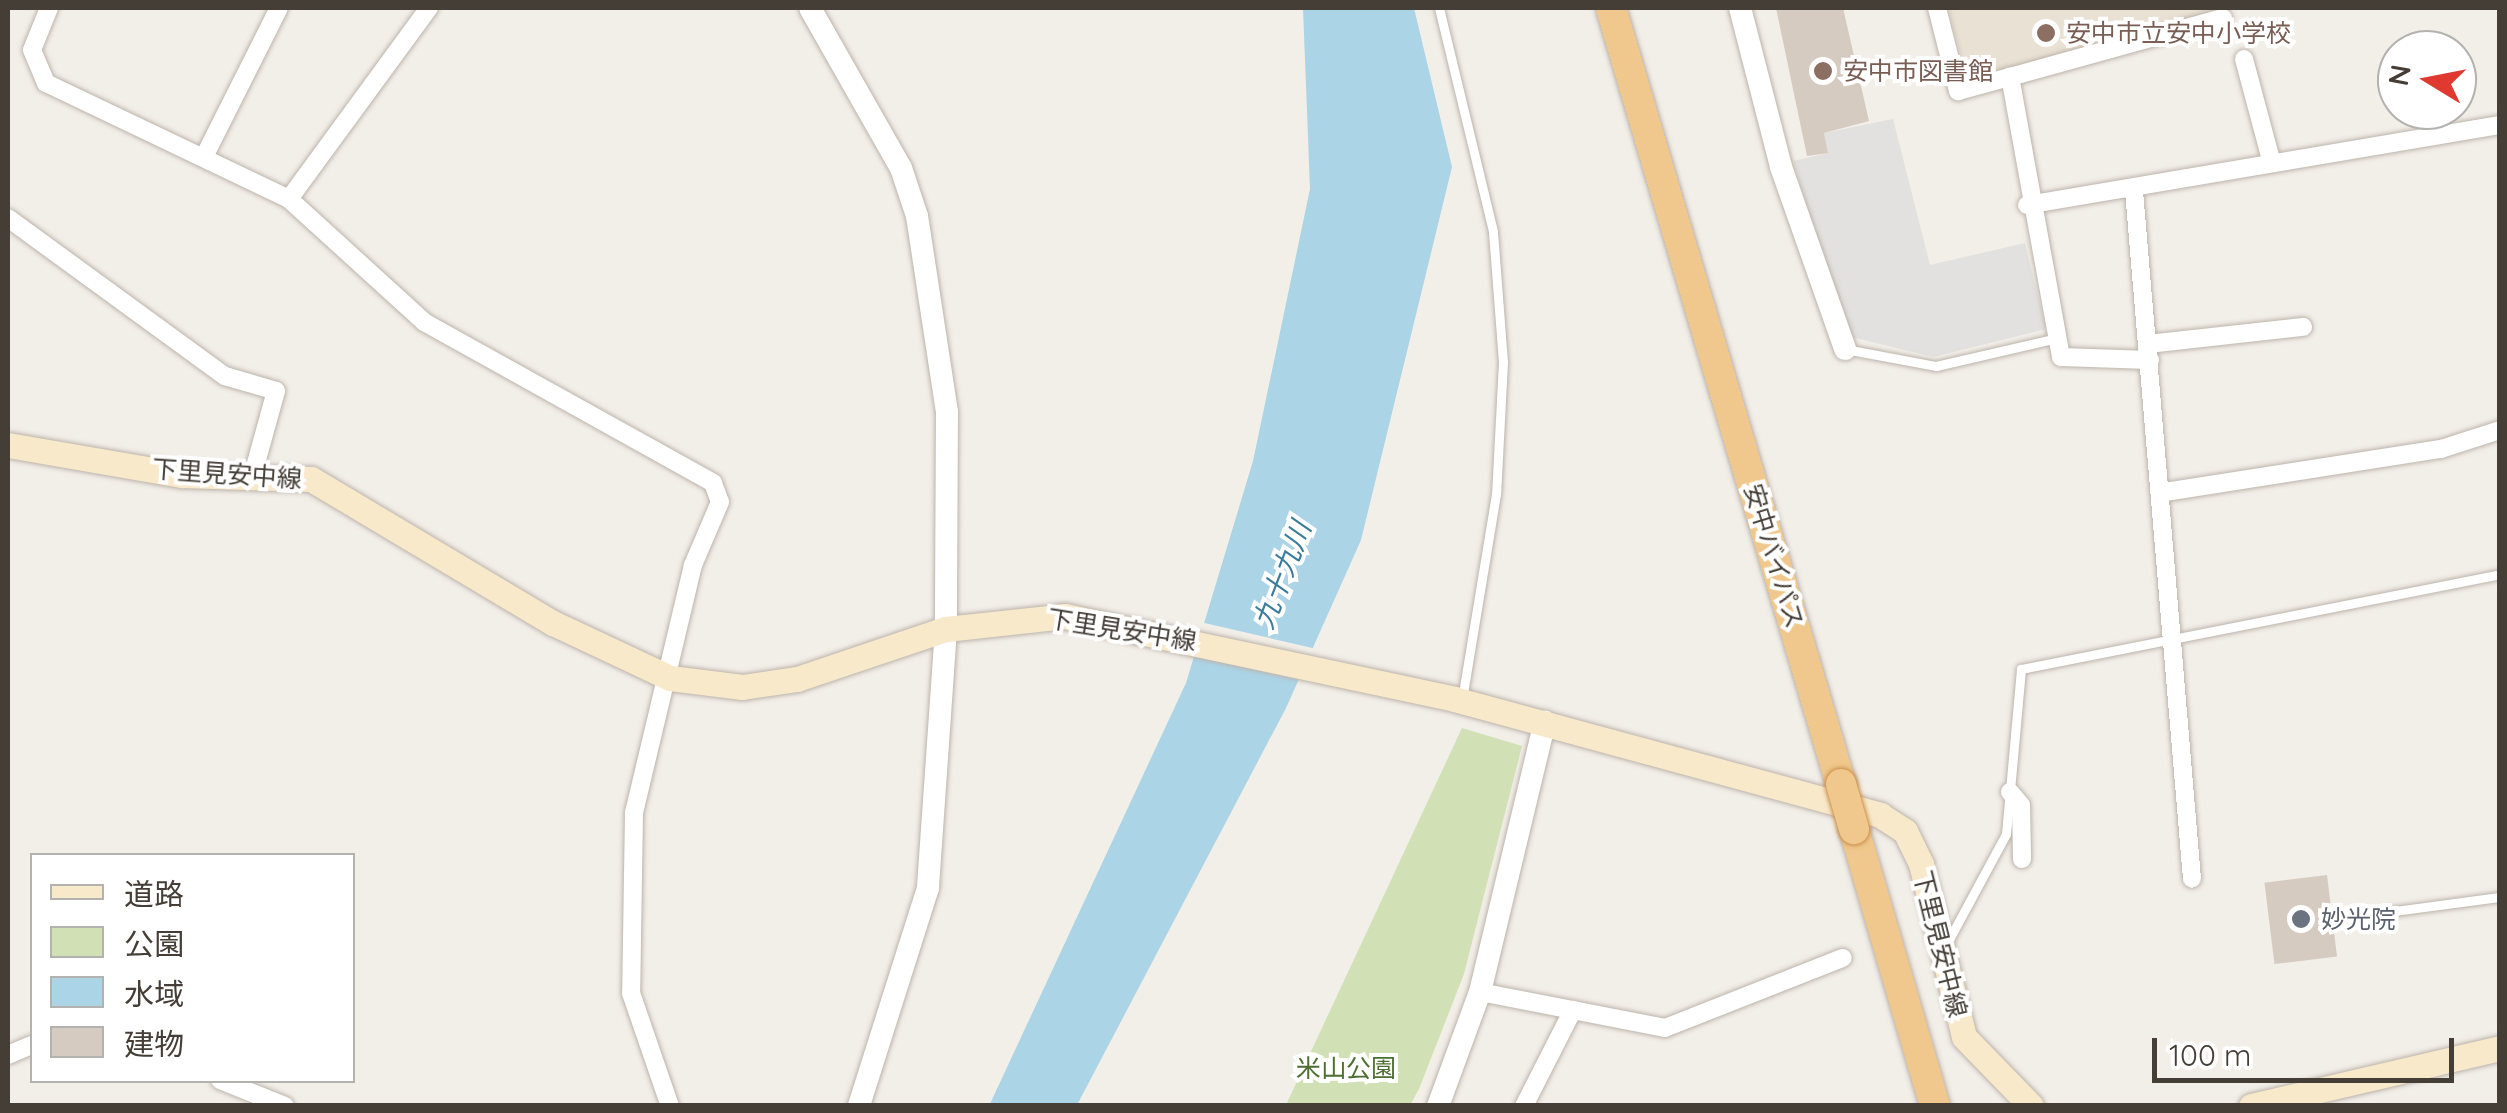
<!DOCTYPE html>
<html>
<head>
<meta charset="utf-8">
<style>
  body { margin:0 }
  #map { position:relative; width:2507px; height:1113px; overflow:hidden; background:#f2eee8; font-family:Quicksand,"Noto Sans JP",sans-serif }
  div>[style] { position:absolute }
  [style*='--x'] { left:calc(var(--x)*1px); top:calc(var(--y)*1px); width:calc(var(--w)*1px); rotate:calc(var(--a)*1deg) }
  .education>* { inset:0; background:#e9e1d3 }
  .green>* { inset:0; background:#d1e1b5 }
  .parking>* { inset:0; background:#e3e1df }
  .water>* { inset:0; background:#abd4e7 }
  .pier>* { inset:0; background:#f2eee8; transform-origin:0 0 }
  .building>* { inset:0; background:#d5cbc1; transform-origin:0 0 }
  .roads { filter:drop-shadow(0 0 2px #bcb4ab) drop-shadow(0 0 2px #bcb4ab) }
  .service>* { height:9px; margin:-4.5px; padding:0 4.5px; transform-origin:4.5px; border-radius:4.5px; background:#fff }
  .minor>* { height:18px; margin:-9px; padding:0 9px; transform-origin:9px; border-radius:9px; background:#fff }
  .tertiary>* { height:22px; margin:-11px; padding:0 11px; transform-origin:11px; border-radius:11px; background:#fff }
  .secondary>* { height:25px; margin:-12.5px; padding:0 12.5px; transform-origin:12.5px; border-radius:12.5px; background:#f8e9cb }
  .trunk>* { height:30px; margin:-15px; padding:0 15px; transform-origin:15px; border-radius:15px; background:#f0c78c }
  .bridges { filter:drop-shadow(0 0 2px #ca8f49) drop-shadow(0 0 2px #ca8f49) }
  .trunk-bridge>* { height:30px; margin:-15px; padding:0 15px; transform-origin:15px; border-radius:15px; background:#f0c78c }
  .dots>* { width:28px; height:28px; translate:-50% -50%; box-sizing:border-box; border:5px solid #fff; border-radius:50% }
  span { translate:-50% -50%; white-space:nowrap; text-align:center; line-height:1.15; -webkit-text-stroke:8px #fff; paint-order:stroke }
  .education-label { font-size:25px; color:#785e54 }
  .left { translate:0 -50%; text-align:left }
  .street-label { font-size:25px; color:#443e37 }
  .worship-label { font-size:25px; color:#5b616d }
  .park-label { font-size:25px; color:#4e6f32 }
  .water-label { font-size:28px; color:#3b7c9c; font-style:italic }
  .frame { position:absolute; inset:0; border:10px solid #443e37; pointer-events:none }
  .legend { position:absolute; left:30px; top:853px; width:325px; height:230px; box-sizing:border-box; background:#fff; border:2px solid #b4b2af; margin:0; padding:12px 18px; list-style:none; font-size:30px; color:#443e37 }
  .legend li { display:flex; align-items:center; gap:20px; height:50px }
  .legend b { width:50px; border:2px solid #b4b2af }
  .north { position:absolute; left:2377px; top:30px; width:100px; height:100px; box-sizing:border-box; background:#fff; border:2px solid #b4b2af; border-radius:50%; rotate:280deg; font-size:28px; font-weight:700; line-height:40px; text-align:center; color:#443e37 }
  .north::after { content:''; display:block; margin:auto; width:35px; height:45px; background:#e03a30; clip-path:polygon(50% 0,100% 100%,50% 72%,0 100%) }
  .scale { position:absolute; left:2152px; top:1038px; width:302px; height:45px; box-sizing:border-box; border:5px solid #443e37; border-top:0; padding-left:12px; font-size:30px; line-height:35px; white-space:nowrap; color:#443e37; -webkit-text-stroke:8px #fff; paint-order:stroke }
</style>
</head>
<body>
<div id="map">
  <div class="education">
    <i style="clip-path:polygon(1948px 8px,2230px 8px,1983px 76px,1962px 59px)"></i>
  </div>
  <div class="green">
    <i style="clip-path:polygon(1462px 728px,1522px 746px,1464px 974px,1419px 1089px,1410px 1105px,1286px 1105px)"></i>
  </div>
  <div class="parking">
    <i style="clip-path:polygon(1893px 119px,1930px 265px,2025px 243px,2046px 329px,1933px 357px,1847px 336px,1793px 161px,1828px 153px,1824px 133px)"></i>
  </div>
  <div class="water">
    <i style="clip-path:polygon(1303px 8px,1414px 8px,1452px 167px,1361px 540px,1286px 708px,1077px 1105px,989px 1106px,1186px 683px,1253px 461px,1310px 189px)"></i>
  </div>
  <div class="pier">
    <i style="left:1200px;top:622px;width:121px;height:34px;rotate:13deg"></i>
  </div>
  <div class="building">
    <i style="clip-path:polygon(1776px 8px,1843px 8px,1869px 121px,1824px 133px,1828px 153px,1807px 156px)"></i>
    <i style="left:2327px;top:875px;width:82px;height:63px;rotate:83deg"></i>
  </div>
  <div class="roads">
    <div class="service">
      <i style="--x:1439;--y:8;--w:230;--a:76.4"></i>
      <i style="--x:1493;--y:232;--w:130;--a:85.6"></i>
      <i style="--x:1503;--y:362;--w:132;--a:93"></i>
      <i style="--x:1496;--y:494;--w:208;--a:99.4"></i>
      <i style="--x:1845;--y:349;--w:93;--a:10.6"></i>
      <i style="--x:1936;--y:366;--w:124;--a:-13"></i>
      <i style="--x:2387;--y:912;--w:114;--a:-7.6"></i>
      <i style="--x:1946;--y:945;--w:126;--a:-61.6"></i>
      <i style="--x:2006;--y:834;--w:166;--a:-84.8"></i>
      <i style="--x:2021;--y:669;--w:488;--a:-11.2"></i>
    </div>
    <div class="minor">
      <i style="--x:49;--y:8;--w:45;--a:112"></i>
      <i style="--x:32;--y:50;--w:36;--a:67"></i>
      <i style="--x:46;--y:83;--w:269;--a:25.5"></i>
      <i style="--x:289;--y:199;--w:183;--a:42.3"></i>
      <i style="--x:424;--y:322;--w:331;--a:29.1"></i>
      <i style="--x:713;--y:483;--w:20;--a:70"></i>
      <i style="--x:720;--y:502;--w:69;--a:113.2"></i>
      <i style="--x:693;--y:565;--w:254;--a:103.4"></i>
      <i style="--x:634;--y:812;--w:181;--a:90.9"></i>
      <i style="--x:631;--y:993;--w:120;--a:71"></i>
      <i style="--x:1937;--y:8;--w:86;--a:75.8"></i>
      <i style="--x:1958;--y:91;--w:54;--a:-15.1"></i>
      <i style="--x:2244;--y:59;--w:105;--a:75"></i>
      <i style="--x:206;--y:153;--w:162;--a:-63.3"></i>
      <i style="--x:2134;--y:191;--w:690;--a:85.18"></i>
      <i style="--x:289;--y:199;--w:237;--a:-53.8"></i>
      <i style="--x:2027;--y:205;--w:480;--a:-9.6"></i>
      <i style="--x:8;--y:218;--w:268;--a:36.1"></i>
      <i style="--x:225;--y:376;--w:53;--a:16.4"></i>
      <i style="--x:276;--y:391;--w:86;--a:105.5"></i>
      <i style="--x:2148;--y:344;--w:156;--a:-6.3"></i>
      <i style="--x:2150;--y:360;--w:89;--a:-178.1"></i>
      <i style="--x:2061;--y:357;--w:285;--a:-100.3"></i>
      <i style="--x:2010;--y:77;--w:221;--a:-15.5"></i>
      <i style="--x:2165;--y:492;--w:279;--a:-8.9"></i>
      <i style="--x:2441;--y:449;--w:62;--a:-17.9"></i>
      <i style="--x:2010;--y:792;--w:17;--a:50"></i>
      <i style="--x:2021;--y:805;--w:54;--a:88.9"></i>
      <i style="--x:1480;--y:992;--w:188;--a:11"></i>
      <i style="--x:1665;--y:1028;--w:191;--a:-21.5"></i>
      <i style="--x:8;--y:1055;--w:26;--a:-23"></i>
      <i style="--x:220;--y:1080;--w:70;--a:21.8"></i>
      <i style="--x:1524;--y:1106;--w:108;--a:-63"></i>
    </div>
    <div class="tertiary">
      <i style="--x:810;--y:8;--w:184;--a:60.4"></i>
      <i style="--x:901;--y:168;--w:51;--a:71.6"></i>
      <i style="--x:917;--y:216;--w:198;--a:81.3"></i>
      <i style="--x:947;--y:412;--w:217;--a:90.3"></i>
      <i style="--x:946;--y:629;--w:260;--a:94"></i>
      <i style="--x:928;--y:888;--w:229;--a:107.6"></i>
      <i style="--x:1740;--y:8;--w:164;--a:75.5"></i>
      <i style="--x:1781;--y:167;--w:193;--a:70.6"></i>
      <i style="--x:1438;--y:1106;--w:121;--a:-69.8"></i>
      <i style="--x:1480;--y:992;--w:278;--a:-76.5"></i>
    </div>
    <div class="secondary">
      <i style="--x:8;--y:445;--w:177;--a:9.8"></i>
      <i style="--x:182;--y:475;--w:129;--a:1.8"></i>
      <i style="--x:311;--y:479;--w:282;--a:30.8"></i>
      <i style="--x:553;--y:623;--w:129;--a:25.2"></i>
      <i style="--x:670;--y:678;--w:73;--a:7.1"></i>
      <i style="--x:742;--y:687;--w:56;--a:-8.3"></i>
      <i style="--x:797;--y:679;--w:157;--a:-18.6"></i>
      <i style="--x:946;--y:629;--w:120;--a:-6.2"></i>
      <i style="--x:1065;--y:616;--w:398;--a:12"></i>
      <i style="--x:1454;--y:699;--w:442;--a:15.2"></i>
      <i style="--x:1880;--y:815;--w:30;--a:33"></i>
      <i style="--x:1905;--y:831;--w:37;--a:64"></i>
      <i style="--x:1921;--y:864;--w:178;--a:76"></i>
      <i style="--x:1964;--y:1037;--w:96;--a:45.8"></i>
      <i style="--x:2251;--y:1106;--w:256;--a:-13.1"></i>
    </div>
    <div class="trunk">
      <i style="--x:1611;--y:8;--w:809;--a:73.49"></i>
      <i style="--x:1854;--y:829;--w:289;--a:73.7"></i>
    </div>
  </div>
  <div class="bridges">
    <div class="trunk-bridge">
      <i style="--x:1841;--y:784;--w:47;--a:73.9"></i>
    </div>
  </div>
  <div class="dots">
    <i style="left:2046px;top:33px;background:#8d6e63"></i>
    <i style="left:1823px;top:71px;background:#8d6e63"></i>
    <i style="left:2301px;top:919px;background:#6b7280"></i>
  </div>
  <div class="education-label">
    <span class="left" style="left:2066px;top:33px">安中市立安中小学校</span>
    <span class="left" style="left:1843px;top:71px">安中市図書館</span>
  </div>
  <div class="street-label">
    <span style="left:227px;top:474px;rotate:4deg">下里見安中線</span>
    <span style="left:1774px;top:556px;rotate:73deg">安中バイパス</span>
    <span style="left:1122px;top:630px;rotate:9deg">下里見安中線</span>
    <span style="left:1940px;top:944px;rotate:76deg">下里見安中線</span>
  </div>
  <div class="worship-label">
    <span class="left" style="left:2321px;top:919px">妙光院</span>
  </div>
  <div class="park-label">
    <span style="left:1346px;top:1068px">米山公園</span>
  </div>
  <div class="water-label">
    <span style="left:1282px;top:575px;rotate:-69deg">九十九川</span>
  </div>
  <div class="frame"></div>
  <ul class="legend">
  <li><b style="height:12px;background:#f8e9cb"></b>道路</li>
  <li><b style="height:28px;background:#d1e1b5"></b>公園</li>
  <li><b style="height:28px;background:#abd4e7"></b>水域</li>
  <li><b style="height:28px;background:#d5cbc1"></b>建物</li>
  </ul>
  <div class="north">N</div>
  <div class="scale">100 m</div>
</div>
</body>
</html>
